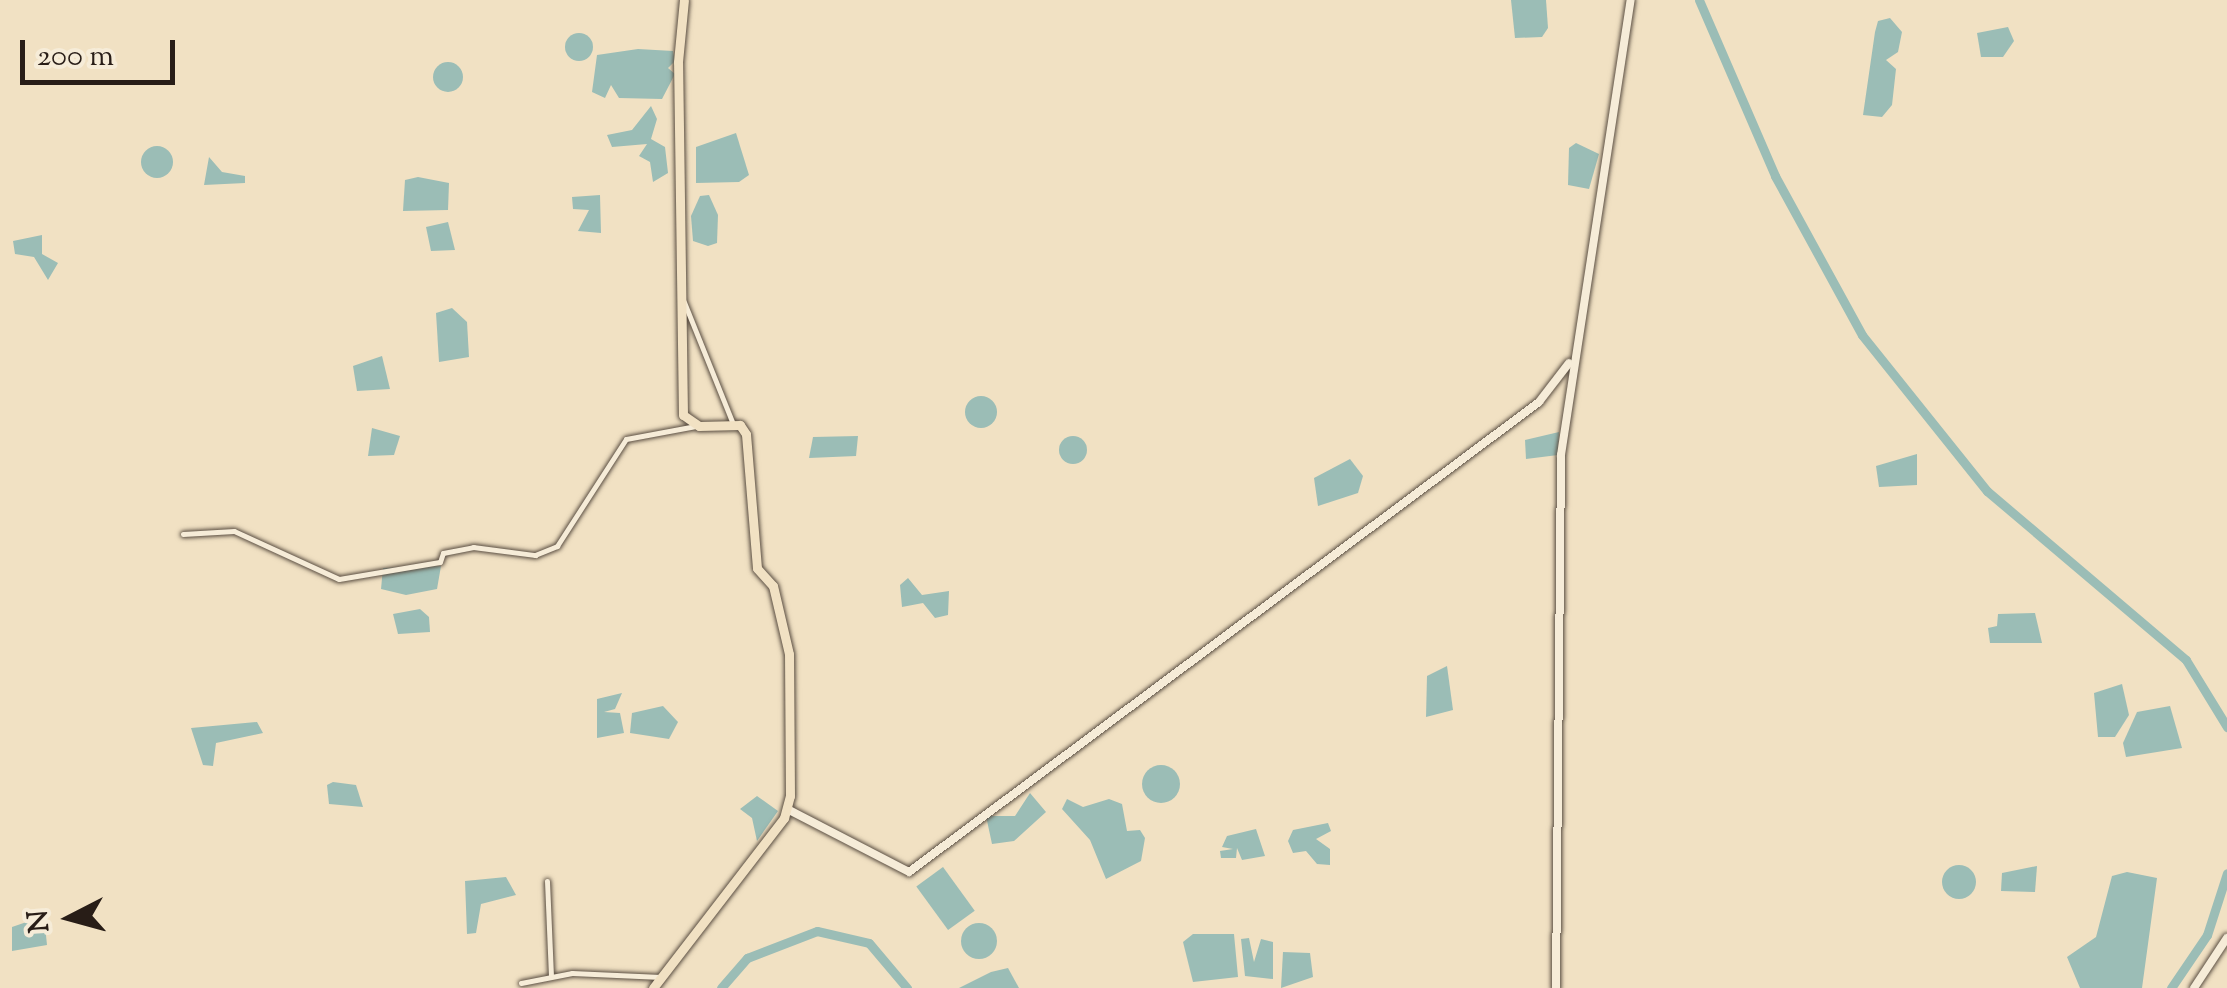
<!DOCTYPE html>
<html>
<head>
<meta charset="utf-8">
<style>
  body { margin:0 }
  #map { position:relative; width:2227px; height:988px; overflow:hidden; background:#f1e1c3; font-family:"Sorts Mill Goudy",serif }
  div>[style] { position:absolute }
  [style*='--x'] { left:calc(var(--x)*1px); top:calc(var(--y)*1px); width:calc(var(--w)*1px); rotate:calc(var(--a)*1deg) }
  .water>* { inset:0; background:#9bbdb6; transform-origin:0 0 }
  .round { border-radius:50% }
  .river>* { height:9px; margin:-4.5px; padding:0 4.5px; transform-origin:4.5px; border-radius:4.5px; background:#9bbdb6 }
  .roads { filter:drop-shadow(0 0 2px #5a4e42) drop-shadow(0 0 2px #5a4e42) }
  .street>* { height:5px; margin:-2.5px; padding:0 2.5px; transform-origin:2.5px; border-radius:2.5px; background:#f6ecd8 }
  .secondary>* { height:8px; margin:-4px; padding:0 4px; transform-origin:4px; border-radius:4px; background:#f6ecd8 }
  .primary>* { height:9px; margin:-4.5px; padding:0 4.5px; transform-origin:4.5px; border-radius:4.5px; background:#f1e1c3 }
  span { translate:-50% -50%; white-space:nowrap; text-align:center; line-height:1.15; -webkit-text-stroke:8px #f6ecd8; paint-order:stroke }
  .north { position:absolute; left:20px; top:868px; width:100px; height:100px; -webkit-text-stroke:8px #f6ecd8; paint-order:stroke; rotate:264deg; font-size:28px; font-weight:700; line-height:40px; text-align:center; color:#281d17 }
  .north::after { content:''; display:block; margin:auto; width:35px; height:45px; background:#281d17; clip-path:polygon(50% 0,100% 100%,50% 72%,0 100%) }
  .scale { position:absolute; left:20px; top:40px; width:155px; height:45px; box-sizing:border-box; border:5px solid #281d17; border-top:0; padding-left:12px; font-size:30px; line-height:35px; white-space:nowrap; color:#281d17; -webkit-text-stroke:8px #f6ecd8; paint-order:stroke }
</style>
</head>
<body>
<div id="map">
  <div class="water">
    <i style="clip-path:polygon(1511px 0,1546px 0,1548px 28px,1542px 37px,1515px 38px)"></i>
    <i style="clip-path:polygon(1890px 18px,1902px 32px,1898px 52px,1886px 60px,1896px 69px,1892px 105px,1882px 117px,1863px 115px,1875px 32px,1878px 21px)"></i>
    <i style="clip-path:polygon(2008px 27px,2014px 41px,2003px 57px,1981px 57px,1977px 33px)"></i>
    <i class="round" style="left:565px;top:33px;width:28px;height:28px"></i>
    <i style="clip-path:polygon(638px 49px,673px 51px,675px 61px,668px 68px,675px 74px,662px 99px,619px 98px,611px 85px,605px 98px,592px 92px,597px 55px)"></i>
    <i class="round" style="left:433px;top:62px;width:30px;height:30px"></i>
    <i style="clip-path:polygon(651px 106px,657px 119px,651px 139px,665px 147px,668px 173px,653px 182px,650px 162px,639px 156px,647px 144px,612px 147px,607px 135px,632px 130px)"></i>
    <i style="clip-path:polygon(736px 133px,749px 175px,739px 182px,696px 183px,696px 147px)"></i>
    <i style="clip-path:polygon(1576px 143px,1599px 154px,1589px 189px,1568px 185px,1569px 148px)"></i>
    <i class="round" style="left:141px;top:146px;width:32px;height:32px"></i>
    <i style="clip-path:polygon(209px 157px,222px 172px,245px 176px,245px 183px,204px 185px)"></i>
    <i style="clip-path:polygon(418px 177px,449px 183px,448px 210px,403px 211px,405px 180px)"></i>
    <i style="clip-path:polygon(600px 195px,601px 233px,578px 231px,589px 210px,573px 209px,572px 197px)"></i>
    <i style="clip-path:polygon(709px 195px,718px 215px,717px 243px,708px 246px,693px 241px,691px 216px,700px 196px)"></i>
    <i style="clip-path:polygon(448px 222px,455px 250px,431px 251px,426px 227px)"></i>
    <i style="clip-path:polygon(42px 235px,42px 254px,58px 263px,48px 280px,34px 257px,15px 254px,13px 241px)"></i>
    <i style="clip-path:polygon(452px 308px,467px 322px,469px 357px,439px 362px,436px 313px)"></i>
    <i style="clip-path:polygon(382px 356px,390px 389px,357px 391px,353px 366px)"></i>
    <i class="round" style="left:965px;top:396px;width:32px;height:32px"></i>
    <i style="clip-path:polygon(372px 428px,400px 436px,394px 455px,368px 456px)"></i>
    <i style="clip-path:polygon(1559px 432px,1558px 455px,1526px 459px,1525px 440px)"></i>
    <i class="round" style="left:1059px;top:436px;width:28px;height:28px"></i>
    <i style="clip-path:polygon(858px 436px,856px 456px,809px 458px,813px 437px)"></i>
    <i style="clip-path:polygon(1917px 454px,1917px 485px,1879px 487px,1876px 466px)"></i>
    <i style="clip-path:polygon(1350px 459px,1363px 476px,1358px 493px,1318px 506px,1314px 478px)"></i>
    <i style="clip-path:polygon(441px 566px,437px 589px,406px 595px,381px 589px,383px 568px)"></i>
    <i style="clip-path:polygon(908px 578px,922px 595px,949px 591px,948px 615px,935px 618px,923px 603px,902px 607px,900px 585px)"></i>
    <i style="clip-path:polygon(420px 609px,429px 617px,430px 632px,398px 634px,393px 614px)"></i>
    <i style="clip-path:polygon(2035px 613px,2042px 643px,1990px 643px,1988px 628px,1997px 626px,1998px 614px)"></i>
    <i style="clip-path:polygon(1447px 666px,1453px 710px,1426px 717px,1427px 676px)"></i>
    <i style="clip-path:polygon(2122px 684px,2129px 715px,2115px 737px,2098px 737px,2094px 693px)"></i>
    <i style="clip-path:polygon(622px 693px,615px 709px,604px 712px,620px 713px,624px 733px,597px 738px,597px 699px)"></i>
    <i style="clip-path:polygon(663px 706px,678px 722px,669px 739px,630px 733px,632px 713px)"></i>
    <i style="clip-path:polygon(2170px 706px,2182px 748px,2126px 757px,2123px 743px,2137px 712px)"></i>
    <i style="clip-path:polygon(257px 722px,263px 733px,216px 743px,213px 766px,203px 765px,191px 728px)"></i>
    <i class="round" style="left:1142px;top:765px;width:38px;height:38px"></i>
    <i style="clip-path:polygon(333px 782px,356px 785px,363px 807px,329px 804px,327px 785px)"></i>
    <i style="clip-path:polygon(1030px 793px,1046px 812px,1014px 841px,992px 844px,986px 816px,1015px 816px)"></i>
    <i style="clip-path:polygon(757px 796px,778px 811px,757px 841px,752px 818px,740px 809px)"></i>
    <i style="clip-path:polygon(1067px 799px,1083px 807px,1109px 799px,1122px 804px,1127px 831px,1140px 830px,1145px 838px,1141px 861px,1106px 879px,1090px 840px,1062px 809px)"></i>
    <i style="clip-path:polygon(1328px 823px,1331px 831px,1316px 839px,1330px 849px,1330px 865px,1317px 864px,1306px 851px,1293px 853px,1288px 841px,1293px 830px)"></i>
    <i style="clip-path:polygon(1256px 829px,1265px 856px,1242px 860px,1237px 848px,1236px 858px,1221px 858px,1220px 851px,1233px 849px,1222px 847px,1227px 836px)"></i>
    <i class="round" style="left:1942px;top:865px;width:34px;height:34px"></i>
    <i style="clip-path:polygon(2037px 866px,2035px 892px,2001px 891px,2002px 873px)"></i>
    <i style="left:943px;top:867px;width:54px;height:33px;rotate:54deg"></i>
    <i style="clip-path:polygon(2127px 872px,2157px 878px,2142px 988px,2080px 988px,2067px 957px,2096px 937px,2112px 876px)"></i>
    <i style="clip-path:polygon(506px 877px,516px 895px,481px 904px,476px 933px,467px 934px,465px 881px)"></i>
    <i style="clip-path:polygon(44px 916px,47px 945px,12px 951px,12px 927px)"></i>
    <i class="round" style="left:961px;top:923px;width:36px;height:36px"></i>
    <i style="clip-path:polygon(1193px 934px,1234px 934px,1238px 977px,1193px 982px,1183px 942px)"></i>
    <i style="clip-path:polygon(1249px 938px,1254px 962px,1261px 939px,1273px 942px,1273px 979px,1245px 976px,1241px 939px)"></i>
    <i style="clip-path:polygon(1283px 952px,1310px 953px,1313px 977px,1281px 988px)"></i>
    <i style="clip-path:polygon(1008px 968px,1019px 988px,959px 988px,991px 972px)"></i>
  </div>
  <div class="river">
    <i style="--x:1699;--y:0;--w:192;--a:66.6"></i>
    <i style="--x:1775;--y:176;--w:181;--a:61.3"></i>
    <i style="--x:1862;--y:335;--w:200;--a:51.3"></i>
    <i style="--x:1987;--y:491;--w:261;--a:40.3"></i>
    <i style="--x:2186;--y:660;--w:79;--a:58.5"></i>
    <i style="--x:721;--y:988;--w:40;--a:-49"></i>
    <i style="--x:747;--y:958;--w:75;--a:-21.1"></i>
    <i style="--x:817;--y:931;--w:53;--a:13"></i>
    <i style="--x:869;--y:943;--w:59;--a:49.8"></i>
    <i style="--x:2171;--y:988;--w:64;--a:-55.8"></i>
    <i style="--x:2207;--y:935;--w:65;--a:-72.1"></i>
  </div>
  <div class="roads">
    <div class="street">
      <i style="--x:684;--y:302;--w:131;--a:68.1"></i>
      <i style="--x:183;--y:534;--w:51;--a:-3.4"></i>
      <i style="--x:234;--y:531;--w:115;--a:24.6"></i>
      <i style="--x:339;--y:579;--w:102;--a:-9.6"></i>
      <i style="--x:440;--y:562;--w:9;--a:-72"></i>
      <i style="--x:443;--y:553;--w:31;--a:-11"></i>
      <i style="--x:473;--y:547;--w:63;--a:7.4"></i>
      <i style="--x:535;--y:555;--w:24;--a:-22"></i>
      <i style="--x:557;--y:546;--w:127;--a:-57.2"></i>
      <i style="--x:626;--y:439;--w:71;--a:-10.5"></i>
      <i style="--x:547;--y:881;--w:94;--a:87.6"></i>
      <i style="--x:521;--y:983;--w:52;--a:-11.1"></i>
      <i style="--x:572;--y:973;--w:89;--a:2.6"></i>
    </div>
    <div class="secondary">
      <i style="--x:789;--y:810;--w:135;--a:27.3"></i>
      <i style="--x:909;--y:872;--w:786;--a:-36.72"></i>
      <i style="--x:1539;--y:402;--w:49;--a:-52.4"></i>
      <i style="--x:1556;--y:988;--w:533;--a:-89.46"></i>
      <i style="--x:1561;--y:455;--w:460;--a:-81.3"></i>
      <i style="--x:2194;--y:988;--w:60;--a:-56.6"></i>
    </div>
    <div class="primary">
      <i style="--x:653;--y:988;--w:215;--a:-52.4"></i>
      <i style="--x:784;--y:818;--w:23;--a:-75"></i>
      <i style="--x:790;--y:796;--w:142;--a:-90.4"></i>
      <i style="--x:789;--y:654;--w:70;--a:-103.2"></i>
      <i style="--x:773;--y:586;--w:24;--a:-132"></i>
      <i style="--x:757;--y:568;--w:134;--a:-94.7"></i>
      <i style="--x:746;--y:434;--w:11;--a:-124"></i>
      <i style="--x:740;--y:425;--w:41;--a:178.6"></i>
      <i style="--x:699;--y:426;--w:19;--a:-145"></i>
      <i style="--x:683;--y:415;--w:353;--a:-90.8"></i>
      <i style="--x:678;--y:62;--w:62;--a:-84.5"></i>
    </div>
  </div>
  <div class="north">N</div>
  <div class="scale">200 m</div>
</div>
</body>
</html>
